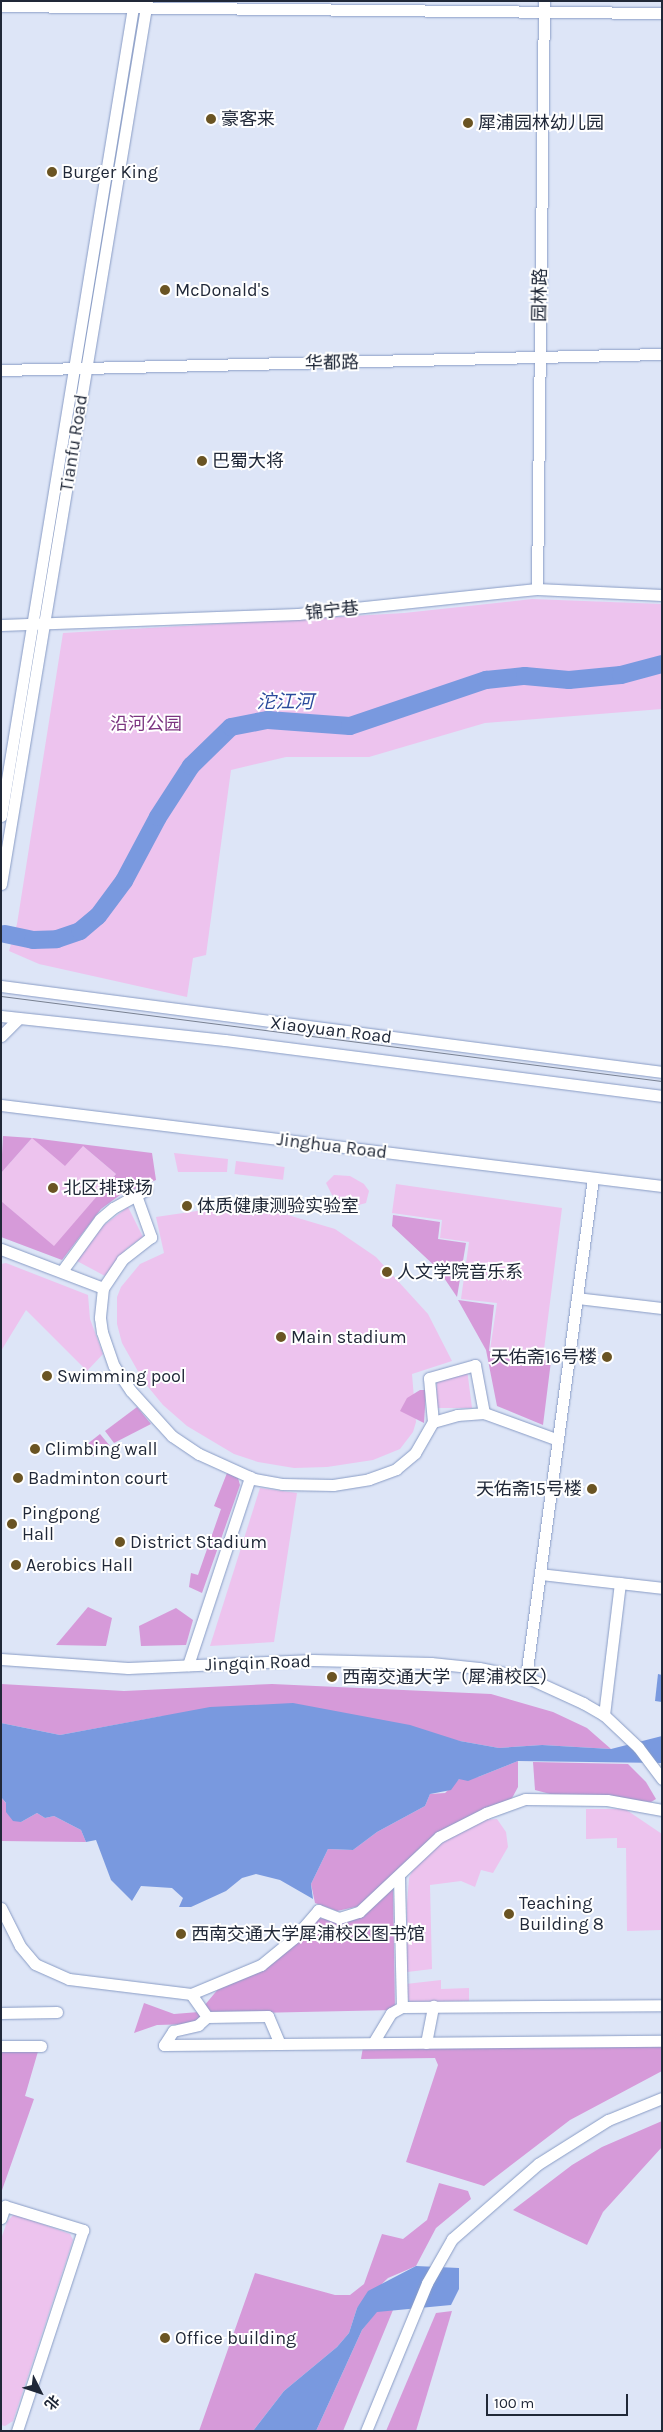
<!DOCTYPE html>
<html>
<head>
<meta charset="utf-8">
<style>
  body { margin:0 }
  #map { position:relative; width:663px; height:2432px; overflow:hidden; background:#dde5f7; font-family:Karla,"Noto Sans SC",sans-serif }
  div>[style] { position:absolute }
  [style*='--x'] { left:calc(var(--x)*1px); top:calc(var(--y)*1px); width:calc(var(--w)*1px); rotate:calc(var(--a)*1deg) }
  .green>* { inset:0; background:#edc3ee; transform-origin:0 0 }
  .forest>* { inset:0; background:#d69ad9 }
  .water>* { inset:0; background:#7999df }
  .river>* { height:18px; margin:-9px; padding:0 9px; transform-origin:9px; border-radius:9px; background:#7999df }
  .roads { filter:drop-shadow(0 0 1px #899cc5) drop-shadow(0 0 1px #899cc5) }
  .minor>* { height:11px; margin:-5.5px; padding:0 5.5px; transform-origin:5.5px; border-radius:5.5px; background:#fff }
  .tram>* { height:1px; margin:-0.5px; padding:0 0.5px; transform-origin:0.5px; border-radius:0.5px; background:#788091 }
  .dots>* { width:14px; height:14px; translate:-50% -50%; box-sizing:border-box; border:2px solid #fff; border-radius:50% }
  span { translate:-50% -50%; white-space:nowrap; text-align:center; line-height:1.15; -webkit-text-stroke:4px #fff; paint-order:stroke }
  .poi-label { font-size:18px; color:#202838 }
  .left { translate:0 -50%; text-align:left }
  .right { translate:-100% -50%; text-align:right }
  .street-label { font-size:18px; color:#202838 }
  .park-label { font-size:18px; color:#7b3580 }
  .water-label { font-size:19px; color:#29499b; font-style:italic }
  .frame { position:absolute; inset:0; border:2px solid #202838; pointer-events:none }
  .north { position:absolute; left:15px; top:2367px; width:50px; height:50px; -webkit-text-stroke:4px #fff; paint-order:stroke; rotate:131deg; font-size:14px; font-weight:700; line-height:20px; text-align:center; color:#202838 }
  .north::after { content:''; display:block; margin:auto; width:18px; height:22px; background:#202838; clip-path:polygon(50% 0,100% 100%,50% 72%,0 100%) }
  .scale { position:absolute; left:486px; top:2394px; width:142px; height:22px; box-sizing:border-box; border:2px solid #202838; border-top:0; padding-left:6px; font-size:15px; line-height:18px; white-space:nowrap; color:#202838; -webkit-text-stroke:4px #fff; paint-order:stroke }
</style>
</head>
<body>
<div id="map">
  <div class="green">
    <i style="clip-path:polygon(532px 599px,662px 604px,662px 709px,485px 723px,369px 757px,286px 757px,231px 770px,206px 955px,193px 958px,187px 997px,39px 964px,9px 951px,17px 924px,63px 633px,404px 613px)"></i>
    <i style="clip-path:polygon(32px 1138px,83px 1146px,116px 1174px,54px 1247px,1px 1201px,1px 1173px)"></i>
    <i style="clip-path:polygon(174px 1153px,228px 1159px,227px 1172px,178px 1172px)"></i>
    <i style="left:236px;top:1161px;width:49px;height:13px;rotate:7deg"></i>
    <i style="clip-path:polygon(334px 1175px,350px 1176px,364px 1184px,369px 1191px,366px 1203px,351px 1207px,332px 1195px,326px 1183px)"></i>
    <i style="clip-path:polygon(396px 1184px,562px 1208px,543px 1357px,490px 1350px,497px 1303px,461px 1299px,469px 1242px,440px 1238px,442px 1220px,392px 1213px)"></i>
    <i style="clip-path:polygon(128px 1207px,143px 1237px,126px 1249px,105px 1276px,77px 1261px,103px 1226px)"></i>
    <i style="clip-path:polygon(224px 1207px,271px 1210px,335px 1229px,376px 1257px,428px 1314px,452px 1361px,412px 1374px,416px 1422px,413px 1432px,400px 1449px,373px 1460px,327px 1467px,294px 1468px,258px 1462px,234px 1454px,187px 1426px,163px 1405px,144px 1382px,122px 1343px,117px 1324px,117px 1297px,121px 1287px,140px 1264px,164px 1253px,156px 1217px)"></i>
    <i style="clip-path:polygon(6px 1263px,88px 1295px,90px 1319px,103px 1354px,87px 1371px,26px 1310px,1px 1351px,1px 1264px)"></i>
    <i style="clip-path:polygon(467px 1369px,472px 1408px,436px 1408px,437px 1379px)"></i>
    <i style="clip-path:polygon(260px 1488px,297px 1493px,274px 1642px,210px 1646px)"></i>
    <i style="clip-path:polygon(586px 1809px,625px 1809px,662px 1834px,661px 1930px,627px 1931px,626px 1848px,617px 1848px,617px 1838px,586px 1839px)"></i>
    <i style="clip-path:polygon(497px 1819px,506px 1832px,508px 1847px,493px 1873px,481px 1870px,475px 1887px,461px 1881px,430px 1885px,432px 1969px,407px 1972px,407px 1904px,409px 1878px,414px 1867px,452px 1834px,482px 1820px)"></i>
    <i style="clip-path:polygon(441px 1980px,441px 1989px,469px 1988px,469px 2001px,411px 2003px,407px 1997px,406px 1984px)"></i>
    <i style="clip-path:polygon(14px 2214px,70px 2234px,73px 2240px,13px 2421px,5px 2426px,1px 2425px,1px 2239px,7px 2222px)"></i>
  </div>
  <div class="forest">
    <i style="clip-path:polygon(3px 1136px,32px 1138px,152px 1153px,156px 1180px,120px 1195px,101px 1209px,62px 1260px,1px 1237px,1px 1201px,54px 1246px,116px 1174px,83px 1146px,65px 1166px,32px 1138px,1px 1173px)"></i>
    <i style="clip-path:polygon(393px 1215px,440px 1222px,438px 1239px,466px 1243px,457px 1297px,438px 1269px,392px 1226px)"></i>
    <i style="clip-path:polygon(458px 1300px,494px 1305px,489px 1351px,551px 1361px,543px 1425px,497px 1406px,486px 1350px)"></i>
    <i style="clip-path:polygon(420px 1390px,426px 1390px,424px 1423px,400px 1411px,407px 1398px)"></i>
    <i style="clip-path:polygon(137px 1407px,151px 1424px,114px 1443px,105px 1431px)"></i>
    <i style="clip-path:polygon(100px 1434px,110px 1446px,94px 1457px,86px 1445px)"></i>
    <i style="clip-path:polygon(227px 1473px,238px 1478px,240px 1485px,202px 1593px,189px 1587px,191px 1573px,198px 1575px,221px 1509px,214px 1506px)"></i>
    <i style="clip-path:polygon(88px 1607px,112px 1618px,106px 1646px,56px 1645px)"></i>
    <i style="clip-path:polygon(176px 1608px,193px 1620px,186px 1645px,141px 1646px,139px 1626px)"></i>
    <i style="clip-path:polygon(1px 1684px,124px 1691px,272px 1684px,491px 1694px,553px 1712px,587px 1728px,611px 1749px,542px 1745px,499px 1748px,460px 1741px,163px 1716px,60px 1735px,1px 1723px)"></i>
    <i style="clip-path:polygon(518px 1761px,518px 1787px,511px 1800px,466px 1818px,360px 1906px,337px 1911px,315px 1903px,311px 1884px,328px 1849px,353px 1850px,377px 1832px,425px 1806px,430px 1794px,445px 1793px,459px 1779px,478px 1777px)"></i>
    <i style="clip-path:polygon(533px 1762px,628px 1764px,646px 1782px,656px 1799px,651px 1802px,554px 1795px,535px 1790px)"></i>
    <i style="clip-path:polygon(1px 1797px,21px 1822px,37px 1813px,45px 1818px,54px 1816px,81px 1830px,86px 1842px,1px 1841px)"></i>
    <i style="clip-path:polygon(393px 1887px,395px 2010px,204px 2014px,192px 2024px,157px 2025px,134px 2033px,144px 2003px,174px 2014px,199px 2012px,219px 1988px,243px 1978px,311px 1922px,319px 1918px,341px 1922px,354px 1920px)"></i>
    <i style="clip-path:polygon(662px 2046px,662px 2071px,570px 2120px,484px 2186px,406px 2162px,438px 2065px,435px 2058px,361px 2059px,363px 2047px)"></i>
    <i style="clip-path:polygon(39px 2048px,25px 2096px,34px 2099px,1px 2193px,1px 2049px)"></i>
    <i style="clip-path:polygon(662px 2121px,662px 2147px,603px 2212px,587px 2245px,513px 2210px,572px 2165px,602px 2147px)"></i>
    <i style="clip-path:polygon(439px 2183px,468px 2191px,471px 2199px,436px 2228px,416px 2266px,388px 2278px,357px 2308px,349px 2333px,337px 2347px,284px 2391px,253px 2431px,199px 2431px,255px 2273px,335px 2295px,350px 2295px,364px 2284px,382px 2234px,403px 2239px,427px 2220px)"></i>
    <i style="clip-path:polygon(393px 2310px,343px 2431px,316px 2431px,362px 2330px,377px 2311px)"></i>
    <i style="clip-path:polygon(452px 2311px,416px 2431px,386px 2431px,436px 2313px)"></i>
  </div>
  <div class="water">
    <i style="clip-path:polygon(658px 1674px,662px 1675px,662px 1702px,655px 1701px)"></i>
    <i style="clip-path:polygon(293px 1703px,410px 1725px,460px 1741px,499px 1748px,542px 1745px,611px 1749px,662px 1736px,662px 1763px,518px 1761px,468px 1781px,459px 1779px,451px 1790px,430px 1794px,425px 1806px,377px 1832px,353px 1850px,328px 1849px,311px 1884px,313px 1899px,280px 1880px,256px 1874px,242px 1878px,226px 1891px,191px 1907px,179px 1907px,183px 1898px,172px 1888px,141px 1886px,132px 1901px,111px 1880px,96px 1840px,86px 1842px,81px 1830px,54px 1816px,45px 1818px,37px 1813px,21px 1822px,13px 1821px,6px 1812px,6px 1803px,1px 1797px,1px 1723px,60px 1735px,210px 1707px)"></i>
    <i style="clip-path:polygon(416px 2266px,459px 2268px,459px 2289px,451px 2305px,377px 2312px,362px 2330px,316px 2431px,253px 2431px,284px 2391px,337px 2347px,349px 2333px,357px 2308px,368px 2291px)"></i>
  </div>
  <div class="river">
    <i style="--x:5;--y:934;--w:29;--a:12"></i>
    <i style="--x:33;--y:940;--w:24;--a:-2"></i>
    <i style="--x:57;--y:939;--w:24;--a:-19"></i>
    <i style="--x:80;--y:931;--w:23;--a:-40"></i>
    <i style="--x:98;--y:916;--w:44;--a:-53.4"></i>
    <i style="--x:124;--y:881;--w:72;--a:-62"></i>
    <i style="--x:158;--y:817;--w:61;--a:-57.1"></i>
    <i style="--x:191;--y:766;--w:56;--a:-44.3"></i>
    <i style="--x:231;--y:727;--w:38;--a:-11"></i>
    <i style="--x:268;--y:720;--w:82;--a:4.2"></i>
    <i style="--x:350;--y:726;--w:144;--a:-18.7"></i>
    <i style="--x:486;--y:680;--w:39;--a:-6"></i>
    <i style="--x:525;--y:676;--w:44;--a:5.2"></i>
    <i style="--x:569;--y:680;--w:52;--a:-5.5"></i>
    <i style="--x:621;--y:675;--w:42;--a:-15"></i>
  </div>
  <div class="roads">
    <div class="minor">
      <i style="--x:1;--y:6;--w:661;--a:0.61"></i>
      <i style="--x:1;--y:370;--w:661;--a:-1.39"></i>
      <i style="--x:537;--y:589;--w:588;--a:-89.32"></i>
      <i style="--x:1;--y:625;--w:297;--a:-2.1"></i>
      <i style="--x:298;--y:614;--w:240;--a:-6"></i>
      <i style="--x:537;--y:589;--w:125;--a:2.7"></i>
      <i style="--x:1;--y:816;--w:826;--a:-80.73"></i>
      <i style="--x:1;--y:884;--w:895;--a:-80.61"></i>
      <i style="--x:1;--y:986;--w:667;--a:7.41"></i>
      <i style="--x:1;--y:1016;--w:225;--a:6.1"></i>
      <i style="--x:225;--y:1040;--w:441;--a:7.3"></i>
      <i style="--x:1;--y:1036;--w:25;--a:-45"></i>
      <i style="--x:1;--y:1105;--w:666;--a:6.99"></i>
      <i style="--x:136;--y:1195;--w:45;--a:70.3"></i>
      <i style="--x:151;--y:1237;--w:37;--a:142"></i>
      <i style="--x:122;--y:1260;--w:34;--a:124"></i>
      <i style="--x:103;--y:1288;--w:30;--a:96"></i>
      <i style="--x:100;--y:1318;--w:14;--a:82"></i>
      <i style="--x:102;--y:1332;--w:36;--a:71"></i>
      <i style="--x:114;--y:1366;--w:30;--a:56"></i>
      <i style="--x:131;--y:1391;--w:61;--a:47.7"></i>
      <i style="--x:172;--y:1436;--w:32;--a:34"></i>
      <i style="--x:199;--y:1454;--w:60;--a:24.4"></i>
      <i style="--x:254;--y:1479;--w:28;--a:10"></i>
      <i style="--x:282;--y:1484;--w:51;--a:1.1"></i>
      <i style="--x:333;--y:1485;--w:36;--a:-9"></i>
      <i style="--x:369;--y:1479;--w:29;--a:-20"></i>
      <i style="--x:396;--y:1469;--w:25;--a:-40"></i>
      <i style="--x:415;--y:1453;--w:36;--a:-60"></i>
      <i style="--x:433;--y:1422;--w:25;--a:-16"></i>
      <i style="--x:457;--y:1415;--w:27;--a:-4"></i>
      <i style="--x:484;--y:1413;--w:79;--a:20"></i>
      <i style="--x:1;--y:1249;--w:109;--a:20.9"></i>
      <i style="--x:62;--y:1271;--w:64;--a:-53.8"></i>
      <i style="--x:100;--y:1219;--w:17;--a:-40"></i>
      <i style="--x:113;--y:1208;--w:38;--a:-29"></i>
      <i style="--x:577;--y:1298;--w:86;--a:6.7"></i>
      <i style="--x:433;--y:1422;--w:44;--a:-95.2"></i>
      <i style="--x:429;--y:1378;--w:48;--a:-15.8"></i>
      <i style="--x:475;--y:1365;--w:49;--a:79.4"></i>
      <i style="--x:540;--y:1574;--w:123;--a:6.5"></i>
      <i style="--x:1;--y:1659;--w:127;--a:4.1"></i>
      <i style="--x:128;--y:1668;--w:185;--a:-2.5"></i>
      <i style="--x:313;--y:1660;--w:118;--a:1.5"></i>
      <i style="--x:431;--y:1663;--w:48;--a:5.9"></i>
      <i style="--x:479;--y:1668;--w:48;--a:10.8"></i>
      <i style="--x:526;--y:1677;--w:63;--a:24.5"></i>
      <i style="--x:583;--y:1703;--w:24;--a:30"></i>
      <i style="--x:604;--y:1715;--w:47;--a:43.3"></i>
      <i style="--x:638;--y:1747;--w:40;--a:53"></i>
      <i style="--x:188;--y:1665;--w:198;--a:-71.7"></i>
      <i style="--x:526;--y:1677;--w:503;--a:-82.35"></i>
      <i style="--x:604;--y:1715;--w:133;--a:-83.1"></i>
      <i style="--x:399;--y:1877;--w:130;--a:88.7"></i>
      <i style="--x:1;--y:1908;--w:42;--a:63.4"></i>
      <i style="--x:20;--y:1946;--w:23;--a:50"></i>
      <i style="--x:35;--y:1964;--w:37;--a:24"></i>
      <i style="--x:69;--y:1979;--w:123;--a:7"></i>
      <i style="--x:191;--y:1994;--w:76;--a:-22.5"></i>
      <i style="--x:261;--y:1965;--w:43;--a:-39.3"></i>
      <i style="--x:294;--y:1938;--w:37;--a:-49"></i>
      <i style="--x:318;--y:1910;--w:22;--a:21"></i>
      <i style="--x:339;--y:1918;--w:21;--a:-17"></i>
      <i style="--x:359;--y:1912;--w:110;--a:-43.2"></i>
      <i style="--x:439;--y:1837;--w:53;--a:-27.1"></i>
      <i style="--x:486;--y:1813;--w:41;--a:-19.7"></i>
      <i style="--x:525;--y:1799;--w:82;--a:0.7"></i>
      <i style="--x:607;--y:1800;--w:56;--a:10.3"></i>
      <i style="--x:191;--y:1994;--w:28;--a:55"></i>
      <i style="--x:1;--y:2013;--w:56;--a:-1"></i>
      <i style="--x:373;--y:2043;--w:35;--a:-59"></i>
      <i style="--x:391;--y:2013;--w:13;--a:-29"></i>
      <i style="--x:402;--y:2007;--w:260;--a:-0.4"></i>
      <i style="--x:426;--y:2043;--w:38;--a:-79"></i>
      <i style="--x:164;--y:2045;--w:498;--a:-0.5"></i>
      <i style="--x:164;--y:2045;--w:17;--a:-57"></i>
      <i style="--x:173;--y:2031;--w:26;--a:-13"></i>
      <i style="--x:198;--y:2025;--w:12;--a:-42"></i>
      <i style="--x:207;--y:2017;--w:61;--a:-0.9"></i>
      <i style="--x:268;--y:2016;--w:30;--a:67"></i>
      <i style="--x:1;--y:2046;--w:40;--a:0"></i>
      <i style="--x:1;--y:2218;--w:13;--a:-72"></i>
      <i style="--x:5;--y:2206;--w:82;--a:17.1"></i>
      <i style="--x:83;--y:2230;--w:212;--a:108.2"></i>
      <i style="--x:366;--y:2431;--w:160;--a:-67.6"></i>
      <i style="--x:427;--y:2283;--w:51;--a:-60.4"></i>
      <i style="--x:452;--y:2239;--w:114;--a:-41.1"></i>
      <i style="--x:538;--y:2164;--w:83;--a:-32.2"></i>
      <i style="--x:608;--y:2120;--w:58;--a:-22.2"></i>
    </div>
  </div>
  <div class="tram">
    <i style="--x:1;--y:996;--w:666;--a:7.33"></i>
  </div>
  <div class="dots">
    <i style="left:211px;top:119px;background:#6a5423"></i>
    <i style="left:468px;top:123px;background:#6a5423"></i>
    <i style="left:52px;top:172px;background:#6a5423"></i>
    <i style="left:165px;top:290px;background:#6a5423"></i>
    <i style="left:202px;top:461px;background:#6a5423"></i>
    <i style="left:53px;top:1188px;background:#6a5423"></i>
    <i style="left:187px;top:1206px;background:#6a5423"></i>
    <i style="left:387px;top:1272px;background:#6a5423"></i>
    <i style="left:281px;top:1337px;background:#6a5423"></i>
    <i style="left:607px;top:1357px;background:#6a5423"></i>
    <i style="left:47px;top:1376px;background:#6a5423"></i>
    <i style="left:35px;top:1449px;background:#6a5423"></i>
    <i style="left:18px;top:1478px;background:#6a5423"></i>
    <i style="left:592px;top:1489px;background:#6a5423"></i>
    <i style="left:12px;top:1524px;background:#6a5423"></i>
    <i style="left:120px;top:1542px;background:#6a5423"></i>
    <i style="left:16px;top:1565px;background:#6a5423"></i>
    <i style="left:332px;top:1677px;background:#6a5423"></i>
    <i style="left:509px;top:1914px;background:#6a5423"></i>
    <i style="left:181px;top:1934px;background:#6a5423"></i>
    <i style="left:165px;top:2338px;background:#6a5423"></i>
  </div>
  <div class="poi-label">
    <span class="left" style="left:221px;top:119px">豪客来</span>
    <span class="left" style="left:478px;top:123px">犀浦园林幼儿园</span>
    <span class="left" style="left:62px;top:172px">Burger King</span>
    <span class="left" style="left:175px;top:290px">McDonald's</span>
    <span class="left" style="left:212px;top:461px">巴蜀大将</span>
    <span class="left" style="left:63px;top:1188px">北区排球场</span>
    <span class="left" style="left:197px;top:1206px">体质健康测验实验室</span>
    <span class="left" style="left:397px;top:1272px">人文学院音乐系</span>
    <span class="left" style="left:291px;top:1337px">Main stadium</span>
    <span class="right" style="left:597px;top:1357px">天佑斋16号楼</span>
    <span class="left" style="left:57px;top:1376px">Swimming pool</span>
    <span class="left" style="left:45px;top:1449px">Climbing wall</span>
    <span class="left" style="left:28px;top:1478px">Badminton court</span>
    <span class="right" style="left:582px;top:1489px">天佑斋15号楼</span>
    <span class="left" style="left:22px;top:1524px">Pingpong<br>Hall</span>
    <span class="left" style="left:130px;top:1542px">District Stadium</span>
    <span class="left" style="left:26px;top:1565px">Aerobics Hall</span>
    <span class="left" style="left:342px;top:1677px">西南交通大学（犀浦校区）</span>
    <span class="left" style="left:519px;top:1914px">Teaching<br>Building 8</span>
    <span class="left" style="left:191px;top:1934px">西南交通大学犀浦校区图书馆</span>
    <span class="left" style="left:175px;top:2338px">Office building</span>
  </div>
  <div class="street-label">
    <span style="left:540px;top:295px;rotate:-89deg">园林路</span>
    <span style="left:332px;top:363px;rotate:-1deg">华都路</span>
    <span style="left:74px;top:443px;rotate:-81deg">Tianfu Road</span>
    <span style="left:332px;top:611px;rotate:-6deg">锦宁巷</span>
    <span style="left:331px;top:1030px;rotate:7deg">Xiaoyuan Road</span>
    <span style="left:332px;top:1146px;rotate:7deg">Jinghua Road</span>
    <span style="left:258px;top:1663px;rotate:-2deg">Jingqin Road</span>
  </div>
  <div class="park-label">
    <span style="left:146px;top:724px">沿河公园</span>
  </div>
  <div class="water-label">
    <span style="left:285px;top:703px">沱江河</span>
  </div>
  <div class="frame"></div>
  <div class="north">北</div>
  <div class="scale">100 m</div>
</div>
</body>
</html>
